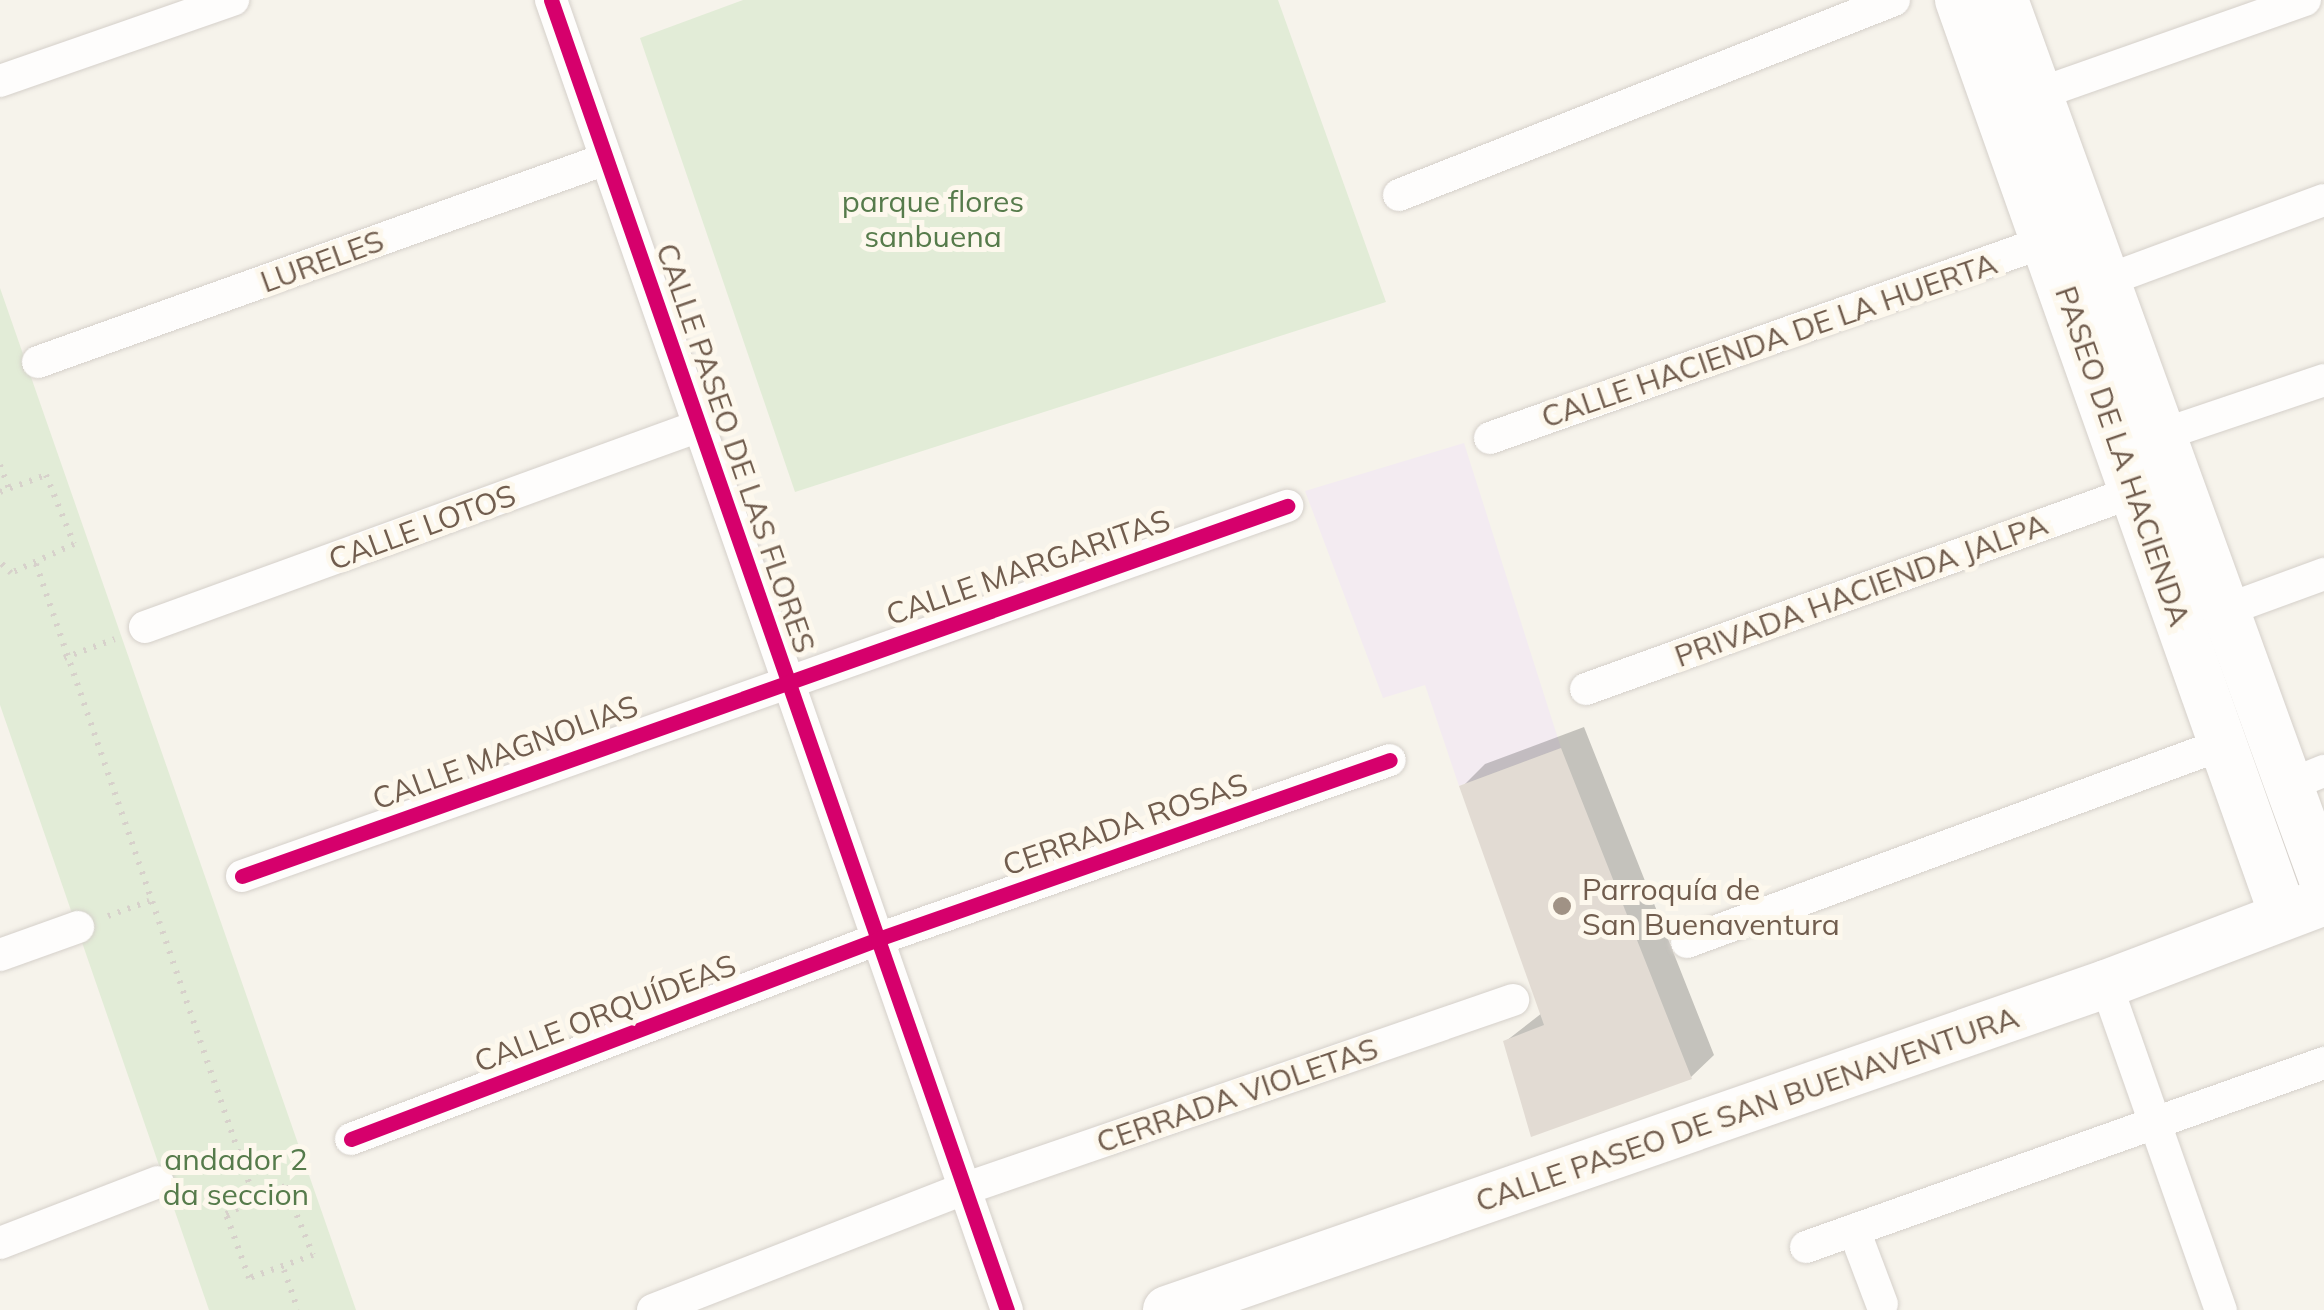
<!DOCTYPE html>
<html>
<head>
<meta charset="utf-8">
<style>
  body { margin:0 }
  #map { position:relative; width:2324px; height:1310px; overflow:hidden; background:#f6f3eb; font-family:Mulish,sans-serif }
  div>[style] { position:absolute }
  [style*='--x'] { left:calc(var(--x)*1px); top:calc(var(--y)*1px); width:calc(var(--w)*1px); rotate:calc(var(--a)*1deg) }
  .education>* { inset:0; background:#f3ebf1 }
  .green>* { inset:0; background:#e2ecd7 }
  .shadow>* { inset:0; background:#0003 }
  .building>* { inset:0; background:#e2dbd3 }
  .path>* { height:6px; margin-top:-3px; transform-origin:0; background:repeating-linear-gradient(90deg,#d7d1cb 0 2.5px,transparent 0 10.5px) }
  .roads { filter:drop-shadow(0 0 2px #d5d0ca) drop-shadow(0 0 2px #d5d0ca) }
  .minor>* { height:32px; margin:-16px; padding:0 16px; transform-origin:16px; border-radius:16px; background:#fefdfc }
  .secondary>* { height:48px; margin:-24px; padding:0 24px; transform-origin:24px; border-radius:24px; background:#fefdfc }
  .cycleway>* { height:15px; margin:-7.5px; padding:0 7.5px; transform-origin:7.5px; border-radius:7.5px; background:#d6006c }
  .dots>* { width:28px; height:28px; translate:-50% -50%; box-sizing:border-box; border:5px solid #fdf8ed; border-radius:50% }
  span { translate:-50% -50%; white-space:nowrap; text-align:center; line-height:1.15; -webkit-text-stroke:10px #fdf8ed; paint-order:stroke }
  .park-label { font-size:30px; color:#567b4b }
  .street-label { font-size:30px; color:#715d4e }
  .poi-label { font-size:30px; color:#715d4e }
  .left { translate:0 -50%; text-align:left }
</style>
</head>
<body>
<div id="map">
  <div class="education">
    <i style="clip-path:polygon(1464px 443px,1561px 748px,1459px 786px,1425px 685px,1383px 698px,1305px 491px)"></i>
  </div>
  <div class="green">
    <i style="clip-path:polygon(743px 0,1278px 0,1386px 302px,795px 492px,640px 38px)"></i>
    <i style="clip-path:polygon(0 288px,356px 1310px,209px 1310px,0 705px)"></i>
  </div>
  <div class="shadow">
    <i style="clip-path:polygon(1584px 727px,1714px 1055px,1691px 1077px,1506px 1041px,1542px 1013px,1462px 787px,1485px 764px)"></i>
  </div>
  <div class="building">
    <i style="clip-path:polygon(1561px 748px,1692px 1079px,1531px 1137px,1503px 1041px,1544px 1025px,1459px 786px)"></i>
  </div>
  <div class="path">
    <i style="--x:0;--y:465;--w:26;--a:69"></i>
    <i style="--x:0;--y:492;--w:49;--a:-20.3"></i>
    <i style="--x:46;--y:475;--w:74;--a:67.9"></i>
    <i style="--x:74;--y:544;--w:69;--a:155.3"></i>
    <i style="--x:11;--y:573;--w:16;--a:-135"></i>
    <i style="--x:36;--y:564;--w:669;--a:71"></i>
    <i style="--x:64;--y:658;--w:54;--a:-20.4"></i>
    <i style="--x:108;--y:916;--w:44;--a:-20.1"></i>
    <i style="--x:285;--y:1186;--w:74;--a:67.9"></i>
    <i style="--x:313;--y:1255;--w:68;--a:160.2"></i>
    <i style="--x:249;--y:1278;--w:68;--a:-109.8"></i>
    <i style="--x:226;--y:1214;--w:65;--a:-25.4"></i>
    <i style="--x:284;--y:1270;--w:42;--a:70.7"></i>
  </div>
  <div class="roads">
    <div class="minor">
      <i style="--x:551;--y:0;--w:1387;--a:70.81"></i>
      <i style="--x:0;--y:81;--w:247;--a:-19.2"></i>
      <i style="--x:2038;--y:94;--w:283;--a:-19.4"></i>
      <i style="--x:1399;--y:195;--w:532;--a:-21.5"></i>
      <i style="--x:2105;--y:281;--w:233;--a:-20.3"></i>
      <i style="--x:38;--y:362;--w:603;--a:-19.67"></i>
      <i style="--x:2161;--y:435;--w:172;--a:-18.6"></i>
      <i style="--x:1490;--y:438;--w:591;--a:-19.48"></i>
      <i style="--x:2223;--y:611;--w:108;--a:-20.1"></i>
      <i style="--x:145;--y:627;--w:589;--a:-19.94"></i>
      <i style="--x:1586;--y:689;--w:585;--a:-19.8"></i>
      <i style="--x:2289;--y:785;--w:38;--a:-22"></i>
      <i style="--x:242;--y:876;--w:1109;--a:-19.5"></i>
      <i style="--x:1687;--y:942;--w:571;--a:-20.27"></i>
      <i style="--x:0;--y:955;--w:83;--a:-19.7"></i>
      <i style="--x:2106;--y:984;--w:346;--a:70.6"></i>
      <i style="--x:351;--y:1139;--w:564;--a:-20.78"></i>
      <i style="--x:878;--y:939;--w:542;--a:-19.27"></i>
      <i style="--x:1854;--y:1230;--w:79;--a:69.3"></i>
      <i style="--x:0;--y:1243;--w:169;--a:-21.1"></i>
      <i style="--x:1806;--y:1247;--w:550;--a:-19.56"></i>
      <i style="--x:653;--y:1310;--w:331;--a:-21.3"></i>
      <i style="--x:961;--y:1190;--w:584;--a:-18.99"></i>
    </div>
    <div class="secondary">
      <i style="--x:1959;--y:0;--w:970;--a:70.48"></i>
      <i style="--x:2004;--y:0;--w:938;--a:70.06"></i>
      <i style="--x:1167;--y:1310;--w:994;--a:-19.15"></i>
      <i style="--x:2106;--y:984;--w:233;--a:-20.8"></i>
    </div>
  </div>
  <div class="cycleway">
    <i style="--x:551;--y:0;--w:1387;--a:70.81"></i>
    <i style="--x:242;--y:876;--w:1109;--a:-19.5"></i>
    <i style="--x:351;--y:1139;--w:564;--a:-20.78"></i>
    <i style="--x:878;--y:939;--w:542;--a:-19.27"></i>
  </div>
  <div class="dots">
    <i style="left:1562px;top:906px;background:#a09285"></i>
  </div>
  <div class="park-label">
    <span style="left:933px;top:218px">parque flores<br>sanbuena</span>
    <span style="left:236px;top:1176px">andador 2<br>da seccion</span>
  </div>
  <div class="street-label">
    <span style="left:322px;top:261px;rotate:-20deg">LURELES</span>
    <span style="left:1769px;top:340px;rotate:-19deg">CALLE HACIENDA DE LA HUERTA</span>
    <span style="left:736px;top:448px;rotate:71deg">CALLE PASEO DE LAS FLORES</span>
    <span style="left:2123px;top:456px;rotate:71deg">PASEO DE LA HACIENDA</span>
    <span style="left:422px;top:527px;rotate:-20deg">CALLE LOTOS</span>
    <span style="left:1028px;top:567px;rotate:-19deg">CALLE MARGARITAS</span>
    <span style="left:1861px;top:590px;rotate:-20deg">PRIVADA HACIENDA JALPA</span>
    <span style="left:505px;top:752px;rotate:-20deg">CALLE MAGNOLIAS</span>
    <span style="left:1125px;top:824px;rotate:-19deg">CERRADA ROSAS</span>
    <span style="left:605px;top:1013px;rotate:-21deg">CALLE ORQUÍDEAS</span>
    <span style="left:1237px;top:1095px;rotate:-19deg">CERRADA VIOLETAS</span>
    <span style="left:1747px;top:1109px;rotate:-19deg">CALLE PASEO DE SAN BUENAVENTURA</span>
  </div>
  <div class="poi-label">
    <span class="left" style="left:1582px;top:906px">Parroquía de<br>San Buenaventura</span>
  </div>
</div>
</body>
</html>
